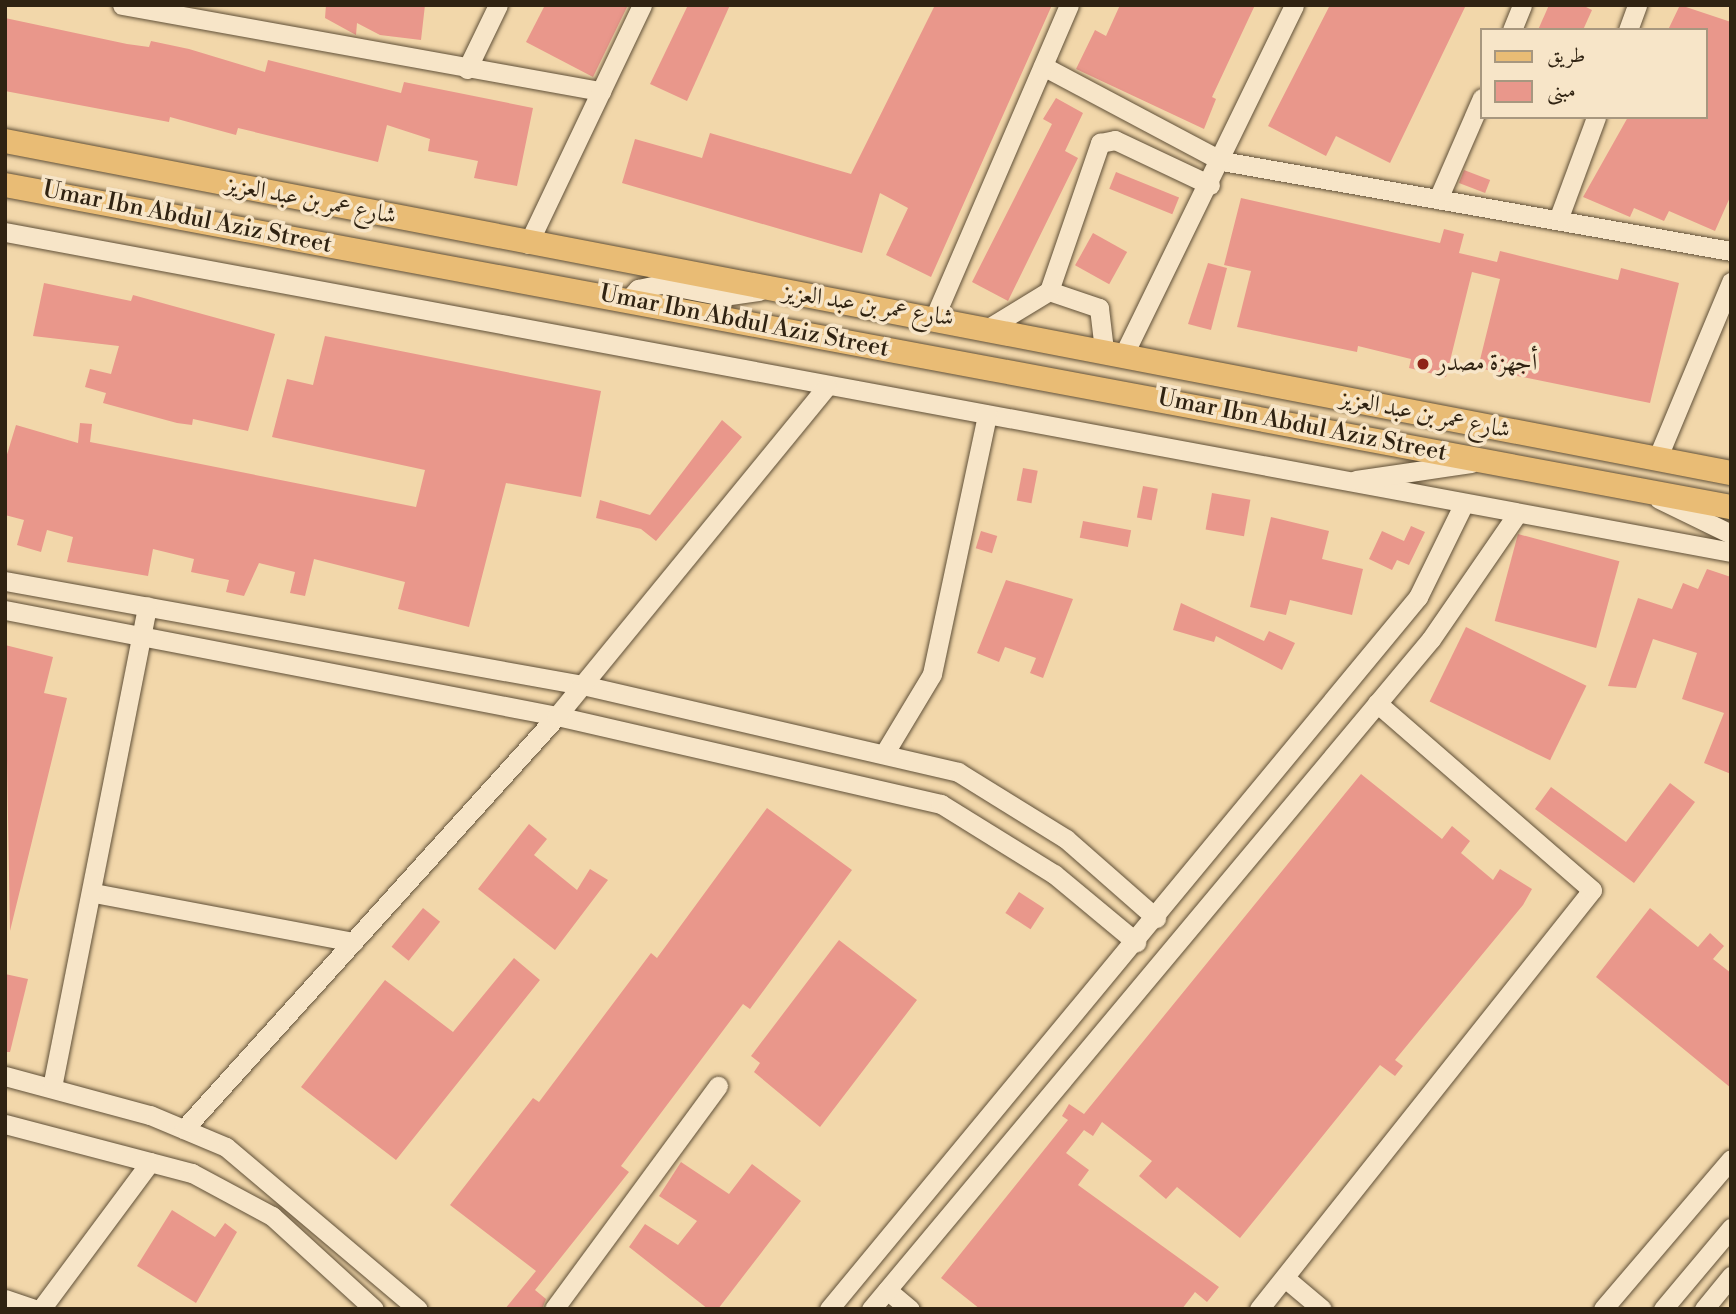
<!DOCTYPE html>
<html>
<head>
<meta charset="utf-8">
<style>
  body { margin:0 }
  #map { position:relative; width:1736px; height:1314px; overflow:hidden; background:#f2d7aa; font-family:"Libre Bodoni",Amiri,serif }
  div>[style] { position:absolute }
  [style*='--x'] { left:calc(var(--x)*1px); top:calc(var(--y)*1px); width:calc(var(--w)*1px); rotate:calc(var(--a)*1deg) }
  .building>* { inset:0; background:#e9978b; transform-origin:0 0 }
  .roads { filter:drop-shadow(0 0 2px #605038) drop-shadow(0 0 2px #605038) }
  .minor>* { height:19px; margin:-9.5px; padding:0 9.5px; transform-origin:9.5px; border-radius:9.5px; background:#f7e5c8 }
  .major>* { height:24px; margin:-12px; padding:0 12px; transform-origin:12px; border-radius:12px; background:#e9bc75 }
  .dots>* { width:19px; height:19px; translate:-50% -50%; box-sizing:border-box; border:4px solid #f7e5c8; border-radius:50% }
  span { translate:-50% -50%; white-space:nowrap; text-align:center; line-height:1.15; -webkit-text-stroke:7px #f7e5c8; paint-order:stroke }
  .street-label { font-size:24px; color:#302312 }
  .poi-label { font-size:24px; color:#302312 }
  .left { translate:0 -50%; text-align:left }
  .frame { position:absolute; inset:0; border:7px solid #302312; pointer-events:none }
  .legend { position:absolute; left:1480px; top:28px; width:228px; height:91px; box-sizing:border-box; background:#f7e5c8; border:2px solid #a7977f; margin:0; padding:9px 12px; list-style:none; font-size:21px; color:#302312 }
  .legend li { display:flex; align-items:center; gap:14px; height:35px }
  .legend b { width:35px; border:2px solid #a7977f }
</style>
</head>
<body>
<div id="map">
  <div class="building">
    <i style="clip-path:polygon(326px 5px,425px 5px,421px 40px,380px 35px,357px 23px,356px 35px,325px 18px)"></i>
    <i style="clip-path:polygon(545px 5px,628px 5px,593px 77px,526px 42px)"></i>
    <i style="clip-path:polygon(688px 5px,730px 5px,687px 101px,650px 84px)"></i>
    <i style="clip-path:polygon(935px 5px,1052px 5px,931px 277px,886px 255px,908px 208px,880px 193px,862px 253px,622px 183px,635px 139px,702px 158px,710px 133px,851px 174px)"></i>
    <i style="clip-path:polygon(1120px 5px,1255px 5px,1212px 97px,1216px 99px,1204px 129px,1076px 69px,1095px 30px,1106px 36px)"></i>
    <i style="clip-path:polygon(1330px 5px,1466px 5px,1390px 163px,1336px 136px,1326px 156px,1268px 126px)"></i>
    <i style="clip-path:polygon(1549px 5px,1582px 5px,1592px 10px,1583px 30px,1538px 30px)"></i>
    <i style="clip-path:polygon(1680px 5px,1731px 22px,1731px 195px,1715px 231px,1669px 211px,1664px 221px,1634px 208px,1630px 217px,1583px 197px,1628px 117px,1706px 117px,1706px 30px,1668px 30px)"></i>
    <i style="clip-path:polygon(5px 18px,127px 44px,149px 47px,151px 41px,189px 49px,265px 72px,268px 60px,401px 93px,404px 82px,533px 108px,517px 186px,474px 178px,478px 161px,428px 151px,430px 139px,387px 125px,378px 162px,238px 128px,236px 135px,170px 117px,169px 122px,5px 91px)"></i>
    <i style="clip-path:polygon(1056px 98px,1083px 113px,1065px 151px,1078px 158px,1008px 301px,972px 282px,1052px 124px,1043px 119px)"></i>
    <i style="left:1464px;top:170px;width:28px;height:14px;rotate:21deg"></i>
    <i style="left:1116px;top:172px;width:68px;height:18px;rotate:22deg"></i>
    <i style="clip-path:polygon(1241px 198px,1440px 243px,1444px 229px,1464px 234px,1459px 253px,1497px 262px,1500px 251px,1618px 280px,1621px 268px,1679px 283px,1650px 403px,1478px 368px,1500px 279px,1472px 272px,1446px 377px,1409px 368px,1411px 359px,1358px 346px,1357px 352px,1237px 327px,1251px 271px,1224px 265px)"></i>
    <i style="left:1093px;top:233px;width:39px;height:37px;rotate:29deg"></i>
    <i style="clip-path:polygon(1208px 263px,1227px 268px,1211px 330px,1188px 324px)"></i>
    <i style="clip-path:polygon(44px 283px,131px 301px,133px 295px,275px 334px,248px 431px,193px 419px,192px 425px,177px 423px,103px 403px,106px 393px,85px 387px,90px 369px,111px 374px,119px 346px,33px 336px)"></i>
    <i style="clip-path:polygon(325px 336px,601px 391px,581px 497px,506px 483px,469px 627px,398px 609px,405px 582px,314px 559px,305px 596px,290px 593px,295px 572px,259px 563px,244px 596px,226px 592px,229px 580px,191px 572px,194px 559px,153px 549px,148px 576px,67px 562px,73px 537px,47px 530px,41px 552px,17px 545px,24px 520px,5px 515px,5px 461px,16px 425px,78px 443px,80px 423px,92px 424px,90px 442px,416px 507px,425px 470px,272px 437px,287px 379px,313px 385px)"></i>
    <i style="clip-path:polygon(722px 420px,742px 437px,656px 541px,641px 529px,596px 518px,600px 500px,650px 515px)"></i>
    <i style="left:1023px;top:468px;width:15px;height:33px;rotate:11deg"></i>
    <i style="left:1143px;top:486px;width:15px;height:32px;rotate:11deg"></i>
    <i style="left:1212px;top:493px;width:39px;height:37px;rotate:10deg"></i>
    <i style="clip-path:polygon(1271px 517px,1329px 531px,1322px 559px,1363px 569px,1352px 615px,1290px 600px,1286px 615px,1250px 607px)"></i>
    <i style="left:1083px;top:521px;width:49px;height:17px;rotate:11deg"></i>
    <i style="clip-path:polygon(1411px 526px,1425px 532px,1409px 565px,1397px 560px,1392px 570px,1369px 559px,1382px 531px,1404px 541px)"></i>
    <i style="left:981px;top:531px;width:17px;height:18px;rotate:17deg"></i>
    <i style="left:1518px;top:534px;width:105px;height:90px;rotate:15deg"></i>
    <i style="clip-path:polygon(1707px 569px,1731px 577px,1731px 774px,1704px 763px,1724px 713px,1682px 699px,1697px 653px,1653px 639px,1636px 688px,1608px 686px,1638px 598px,1672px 609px,1683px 583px,1698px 589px)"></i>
    <i style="clip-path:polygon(1006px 580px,1073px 599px,1043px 678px,1030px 673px,1036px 658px,1005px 647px,999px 662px,977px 653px)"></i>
    <i style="clip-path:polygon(1181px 603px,1264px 641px,1269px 631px,1295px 643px,1282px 670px,1216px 636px,1214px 642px,1173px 630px)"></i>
    <i style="left:1466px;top:627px;width:134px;height:83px;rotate:26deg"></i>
    <i style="clip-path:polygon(5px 645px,53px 657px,44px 693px,67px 698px,10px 931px)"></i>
    <i style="clip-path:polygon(1361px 774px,1442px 839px,1452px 826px,1470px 841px,1461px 853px,1493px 880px,1500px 869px,1532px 889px,1523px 905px,1395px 1060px,1403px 1066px,1395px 1076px,1380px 1065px,1240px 1238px,1177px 1187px,1166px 1199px,1139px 1176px,1152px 1161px,1102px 1122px,1093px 1136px,1084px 1130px,1066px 1153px,1089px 1170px,1078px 1185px,1219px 1287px,1207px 1302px,1195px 1292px,1182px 1309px,980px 1309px,941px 1278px,1068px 1120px,1062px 1116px,1069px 1104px,1084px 1114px)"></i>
    <i style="clip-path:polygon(1670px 783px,1695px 802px,1634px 883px,1535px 809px,1551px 787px,1626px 842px)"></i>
    <i style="clip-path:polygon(767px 808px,852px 870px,750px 1009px,743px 1004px,621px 1166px,629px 1172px,535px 1290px,546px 1299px,542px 1309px,505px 1309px,536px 1271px,450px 1205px,533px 1098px,539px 1102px,651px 953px,657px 958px)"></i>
    <i style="clip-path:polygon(529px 824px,547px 839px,534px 855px,577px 890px,590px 869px,608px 880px,555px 950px,478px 889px)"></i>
    <i style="left:1019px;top:892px;width:30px;height:25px;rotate:33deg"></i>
    <i style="left:423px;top:908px;width:22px;height:50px;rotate:39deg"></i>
    <i style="clip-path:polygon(1650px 908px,1698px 947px,1710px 933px,1724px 946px,1713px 959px,1731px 973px,1731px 1088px,1596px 977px)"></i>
    <i style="clip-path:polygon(839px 940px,917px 1000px,820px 1127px,754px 1072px,760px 1063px,751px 1056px)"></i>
    <i style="clip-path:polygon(514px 958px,540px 980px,396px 1160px,301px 1087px,385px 980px,453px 1032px)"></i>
    <i style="clip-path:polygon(5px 974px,28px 979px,10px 1052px,5px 1052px)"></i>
    <i style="clip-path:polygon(681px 1162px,729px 1194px,752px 1164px,801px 1201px,718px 1309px,708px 1309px,629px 1247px,645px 1224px,678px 1245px,697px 1221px,659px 1196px)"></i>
    <i style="clip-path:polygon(172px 1210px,215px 1237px,225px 1223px,237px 1232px,196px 1303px,137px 1266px)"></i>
  </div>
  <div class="roads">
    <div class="minor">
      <i style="--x:122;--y:5;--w:487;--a:10.2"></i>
      <i style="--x:1512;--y:30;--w:27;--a:-68"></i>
      <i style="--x:1628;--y:30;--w:27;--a:-70"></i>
      <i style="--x:1043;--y:66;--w:203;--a:28"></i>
      <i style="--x:1222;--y:161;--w:517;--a:10.03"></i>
      <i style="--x:467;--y:69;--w:71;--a:-64.2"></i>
      <i style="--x:1438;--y:199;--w:110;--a:-66.5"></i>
      <i style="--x:1558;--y:220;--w:110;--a:-69.7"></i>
      <i style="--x:5;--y:232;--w:1755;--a:10.5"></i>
      <i style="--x:528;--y:244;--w:265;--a:-64.5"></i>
      <i style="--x:1049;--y:291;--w:53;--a:18.8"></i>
      <i style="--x:1099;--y:308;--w:42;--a:83.2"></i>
      <i style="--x:628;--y:300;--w:15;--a:-48"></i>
      <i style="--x:638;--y:289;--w:24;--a:-12"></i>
      <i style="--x:661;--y:284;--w:63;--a:11"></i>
      <i style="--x:723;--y:296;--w:37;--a:-8"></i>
      <i style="--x:935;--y:316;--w:339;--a:-66.7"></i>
      <i style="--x:990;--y:327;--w:69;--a:-31.4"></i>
      <i style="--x:1049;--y:291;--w:157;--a:-71"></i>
      <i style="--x:1100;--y:143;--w:15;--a:-11"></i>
      <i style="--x:1115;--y:140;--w:105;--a:25.3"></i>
      <i style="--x:1124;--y:354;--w:388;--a:-64"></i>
      <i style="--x:1657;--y:459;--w:192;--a:-67.3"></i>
      <i style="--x:1356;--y:480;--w:116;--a:-8.4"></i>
      <i style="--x:1659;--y:499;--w:80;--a:25.9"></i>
      <i style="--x:5;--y:581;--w:586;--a:10.22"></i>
      <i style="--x:582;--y:685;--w:386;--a:13"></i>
      <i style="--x:958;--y:772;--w:127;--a:31.8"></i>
      <i style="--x:1066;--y:839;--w:120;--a:41.3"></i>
      <i style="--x:5;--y:610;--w:562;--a:10.87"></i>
      <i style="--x:557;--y:716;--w:394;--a:12.9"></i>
      <i style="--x:941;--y:804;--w:133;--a:31.8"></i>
      <i style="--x:1054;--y:874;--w:107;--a:39.7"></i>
      <i style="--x:884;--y:754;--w:93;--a:-59"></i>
      <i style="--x:932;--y:674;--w:265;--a:-78"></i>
      <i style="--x:94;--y:893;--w:264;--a:10.7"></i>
      <i style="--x:5;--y:1076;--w:150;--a:15.1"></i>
      <i style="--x:150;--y:1115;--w:82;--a:22.8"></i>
      <i style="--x:226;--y:1147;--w:251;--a:40.2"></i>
      <i style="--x:52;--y:1087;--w:490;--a:-78.8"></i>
      <i style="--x:5;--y:1124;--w:193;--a:14.7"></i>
      <i style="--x:192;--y:1173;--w:91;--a:28.3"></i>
      <i style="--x:272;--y:1216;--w:138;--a:42.4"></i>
      <i style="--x:184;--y:1129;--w:557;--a:-47.91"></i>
      <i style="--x:557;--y:716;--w:426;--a:-50.7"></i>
      <i style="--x:1285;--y:1278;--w:48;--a:40"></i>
      <i style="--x:887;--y:1290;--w:30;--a:40"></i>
      <i style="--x:5;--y:1299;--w:31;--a:19"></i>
      <i style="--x:41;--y:1309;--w:183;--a:-53.4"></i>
      <i style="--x:554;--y:1309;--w:277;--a:-53.7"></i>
      <i style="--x:829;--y:1309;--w:924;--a:-50.4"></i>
      <i style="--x:1418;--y:597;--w:100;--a:-63.9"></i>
      <i style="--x:871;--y:1309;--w:873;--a:-50.11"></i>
      <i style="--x:1431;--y:639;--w:148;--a:-55.5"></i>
      <i style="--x:1259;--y:1309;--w:535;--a:-51.52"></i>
      <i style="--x:1592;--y:890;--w:285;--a:-139"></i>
      <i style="--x:1603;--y:1309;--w:197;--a:-49.5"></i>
      <i style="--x:1663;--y:1309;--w:106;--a:-50"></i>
      <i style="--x:1704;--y:1309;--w:43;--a:-50.7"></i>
    </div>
    <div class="major">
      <i style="--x:5;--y:141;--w:1758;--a:10.89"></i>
      <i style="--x:5;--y:185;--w:1756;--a:10.57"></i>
    </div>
  </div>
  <div class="dots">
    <i style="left:1423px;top:364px;background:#8f2418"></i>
  </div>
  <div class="street-label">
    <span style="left:311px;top:201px;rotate:11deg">شارع عمر بن عبد العزيز</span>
    <span style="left:187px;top:218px;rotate:11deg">Umar Ibn Abdul Aziz Street</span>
    <span style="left:868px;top:306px;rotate:9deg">شارع عمر بن عبد العزيز</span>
    <span style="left:744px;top:322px;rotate:11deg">Umar Ibn Abdul Aziz Street</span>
    <span style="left:1425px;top:415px;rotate:11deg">شارع عمر بن عبد العزيز</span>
    <span style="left:1302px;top:426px;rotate:11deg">Umar Ibn Abdul Aziz Street</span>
  </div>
  <div class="poi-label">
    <span class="left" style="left:1437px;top:364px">أجهزة مصدر</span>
  </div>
  <div class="frame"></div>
  <ul class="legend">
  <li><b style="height:9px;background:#e9bc75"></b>طريق</li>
  <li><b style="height:19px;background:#e9978b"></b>مبنى</li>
  </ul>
</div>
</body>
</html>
